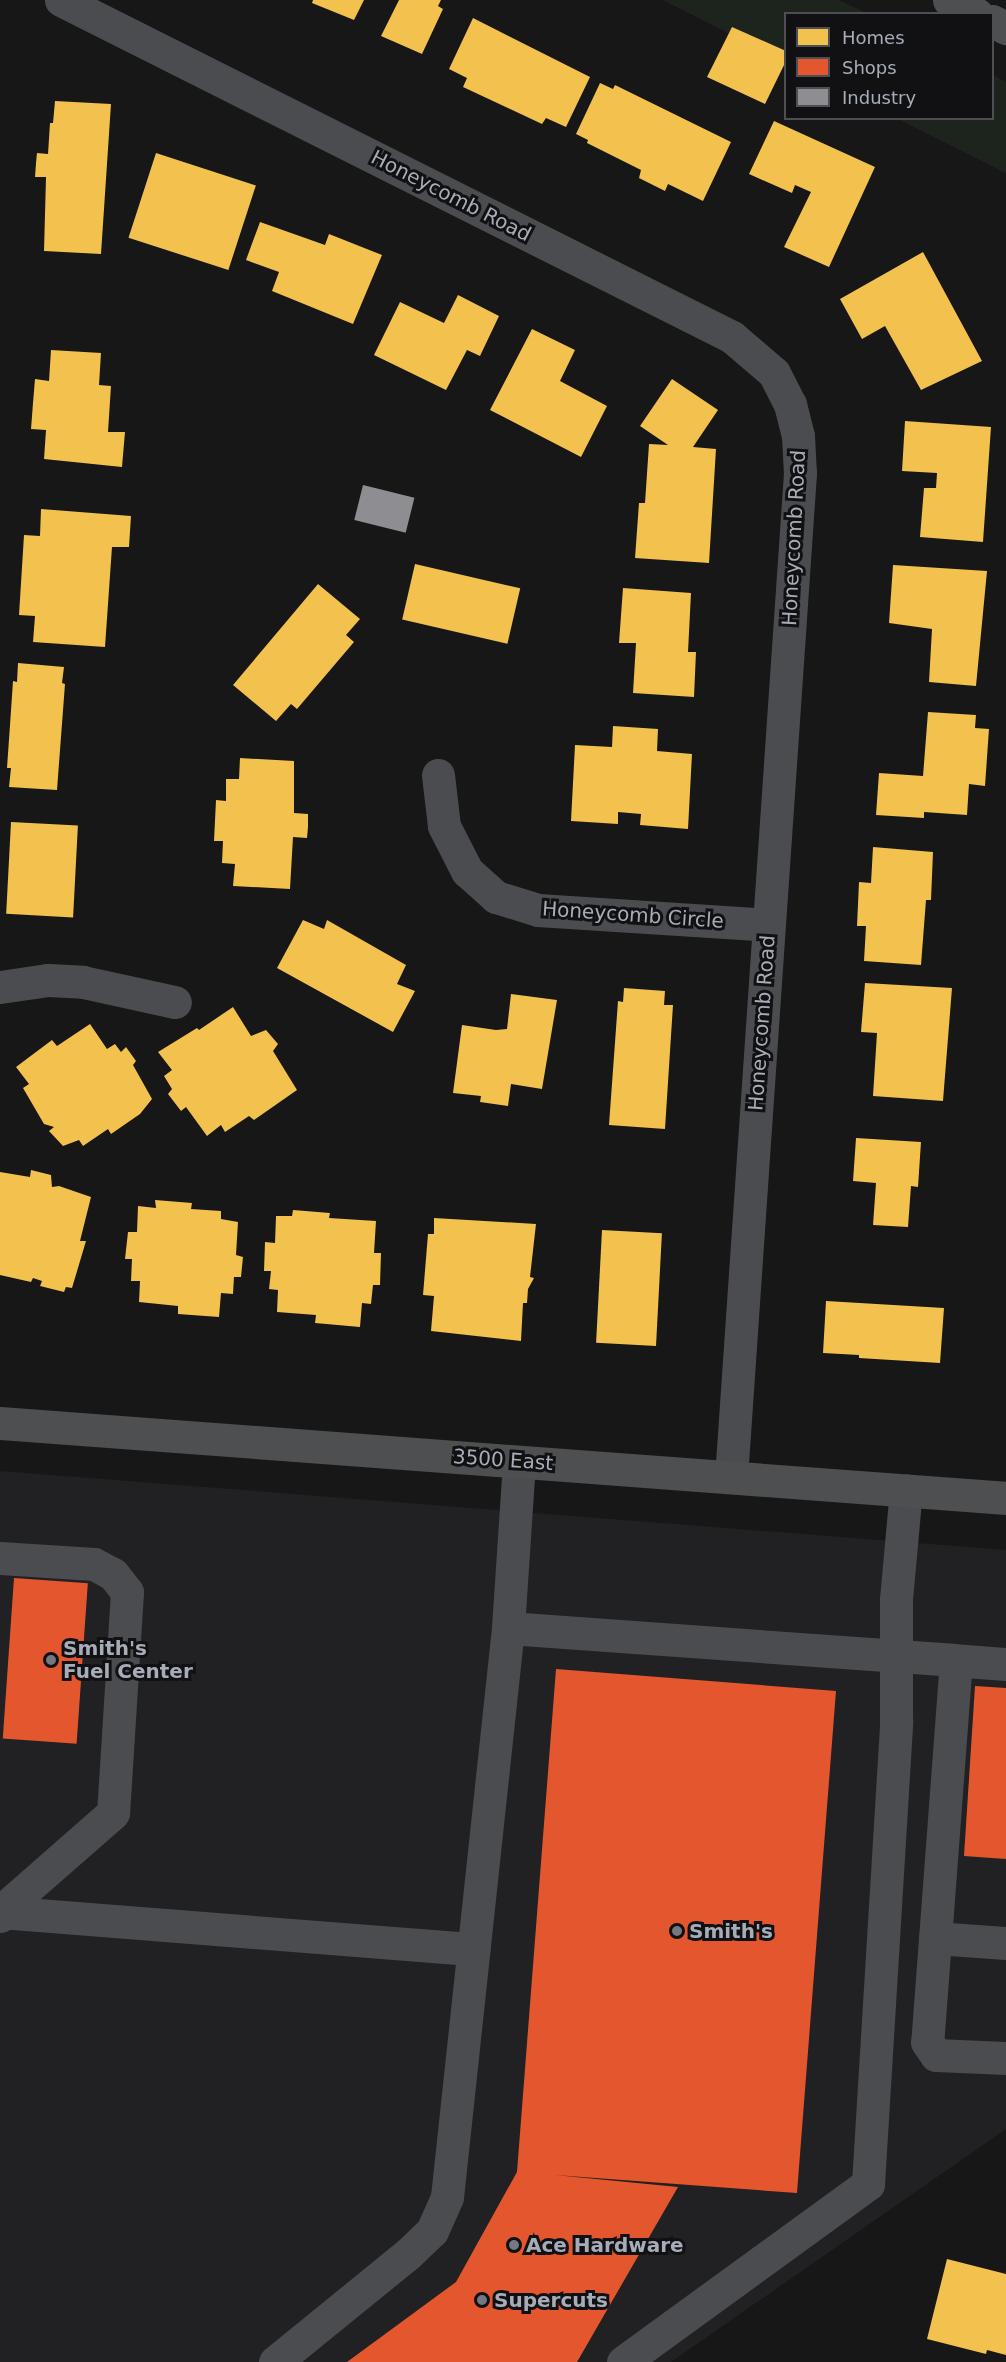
<!DOCTYPE html>
<html>
<head>
<meta charset="utf-8">
<style>
  body { margin:0 }
  #map { position:relative; width:1006px; height:2362px; overflow:hidden; background:#171717; font-family:"DejaVu Sans",sans-serif }
  div>[style] { position:absolute }
  [style*='--x'] { left:calc(var(--x)*1px); top:calc(var(--y)*1px); width:calc(var(--w)*1px); rotate:calc(var(--a)*1deg) }
  .built>* { inset:0; background:#212123 }
  .green>* { inset:0; background:#1c241d }
  .homes>* { inset:0; background:#f2c14e; transform-origin:0 0 }
  .shops>* { inset:0; background:#e4572e; transform-origin:0 0 }
  .industry>* { inset:0; background:#8d8d92; transform-origin:0 0 }
  .minor>* { height:33px; margin:-16.5px; padding:0 16.5px; transform-origin:16.5px; border-radius:16.5px; background:#4a4c50 }
  .major>* { height:33px; margin:-16.5px; padding:0 16.5px; transform-origin:16.5px; border-radius:16.5px; background:#4d4f51 }
  .dots>* { width:16px; height:16px; translate:-50% -50%; box-sizing:border-box; border:3px solid #111113; border-radius:50% }
  span { translate:-50% -50%; white-space:nowrap; text-align:center; line-height:1.15; -webkit-text-stroke:6px #111113; paint-order:stroke }
  .street-label { font-size:20px; color:#a7adb8 }
  .poi-label { font-size:20px; color:#a7adb8; font-weight:700 }
  .left { translate:0 -50%; text-align:left }
  .legend { position:absolute; left:784px; top:12px; width:210px; height:108px; box-sizing:border-box; background:#111113; border:2px solid #4d4f55; margin:0; padding:8px 10px; list-style:none; font-size:18px; color:#a7adb8 }
  .legend li { display:flex; align-items:center; gap:12px; height:30px }
  .legend b { width:30px; border:2px solid #4d4f55 }
</style>
</head>
<body>
<div id="map">
  <div class="built">
    <i style="clip-path:polygon(0 1471px,1006px 1550px,1006px 2129px,671px 2362px,0 2362px)"></i>
  </div>
  <div class="green">
    <i style="clip-path:polygon(663px 0,839px 0,866px 13px,786px 14px,785px 62px)"></i>
    <i style="clip-path:polygon(993px 75px,1006px 82px,1006px 173px,898px 119px,992px 118px)"></i>
  </div>
  <div class="homes">
    <i style="clip-path:polygon(313px 0,364px 0,354px 20px,312px 3px)"></i>
    <i style="clip-path:polygon(399px 0,441px 0,438px 6px,443px 9px,422px 54px,381px 36px)"></i>
    <i style="clip-path:polygon(473px 18px,590px 77px,566px 127px,546px 118px,542px 124px,463px 87px,467px 78px,449px 69px)"></i>
    <i style="clip-path:polygon(732px 27px,786px 51px,786px 61px,765px 104px,707px 77px)"></i>
    <i style="clip-path:polygon(600px 83px,613px 89px,615px 85px,731px 142px,703px 201px,668px 184px,665px 191px,639px 178px,641px 170px,587px 143px,588px 140px,576px 134px)"></i>
    <i style="clip-path:polygon(55px 101px,111px 104px,101px 254px,44px 251px,46px 177px,35px 177px,36px 163px,37px 153px,48px 154px,50px 123px,53px 123px)"></i>
    <i style="clip-path:polygon(774px 121px,875px 167px,829px 267px,784px 247px,811px 192px,795px 185px,792px 193px,749px 174px)"></i>
    <i style="left:156px;top:153px;width:105px;height:89px;rotate:18deg"></i>
    <i style="clip-path:polygon(260px 222px,325px 245px,329px 234px,382px 255px,353px 324px,272px 291px,279px 272px,246px 260px)"></i>
    <i style="clip-path:polygon(923px 252px,982px 361px,921px 390px,885px 326px,862px 339px,840px 299px)"></i>
    <i style="clip-path:polygon(458px 295px,499px 316px,480px 356px,467px 350px,446px 390px,374px 355px,400px 302px,444px 323px)"></i>
    <i style="clip-path:polygon(532px 329px,575px 350px,560px 381px,607px 406px,581px 457px,490px 410px)"></i>
    <i style="clip-path:polygon(51px 350px,101px 353px,99px 385px,111px 386px,108px 432px,125px 432px,122px 467px,44px 459px,46px 430px,31px 429px,33px 403px,35px 379px,49px 381px)"></i>
    <i style="clip-path:polygon(672px 379px,718px 410px,693px 447px,716px 449px,709px 563px,635px 558px,639px 503px,645px 503px,649px 444px,668px 445px,640px 426px)"></i>
    <i style="clip-path:polygon(905px 421px,991px 427px,983px 542px,920px 537px,924px 488px,936px 488px,937px 473px,902px 471px)"></i>
    <i style="clip-path:polygon(41px 509px,131px 516px,129px 547px,112px 547px,105px 647px,33px 642px,35px 616px,19px 615px,24px 535px,40px 536px)"></i>
    <i style="left:415px;top:564px;width:108px;height:57px;rotate:13deg"></i>
    <i style="clip-path:polygon(893px 565px,987px 571px,976px 686px,929px 682px,932px 629px,889px 623px)"></i>
    <i style="clip-path:polygon(318px 584px,360px 619px,346px 635px,354px 642px,297px 709px,291px 704px,276px 721px,233px 685px)"></i>
    <i style="clip-path:polygon(623px 588px,691px 593px,688px 652px,696px 652px,694px 697px,633px 693px,636px 643px,619px 643px)"></i>
    <i style="clip-path:polygon(18px 663px,64px 667px,62px 683px,65px 684px,57px 790px,9px 787px,11px 768px,7px 768px,10px 725px,13px 681px,17px 682px)"></i>
    <i style="clip-path:polygon(928px 712px,976px 715px,975px 728px,989px 729px,985px 786px,969px 784px,967px 815px,924px 812px,924px 818px,876px 815px,879px 773px,923px 776px)"></i>
    <i style="clip-path:polygon(613px 726px,658px 729px,657px 751px,692px 754px,688px 829px,640px 825px,641px 814px,618px 812px,618px 824px,571px 821px,575px 745px,612px 747px)"></i>
    <i style="clip-path:polygon(240px 758px,294px 761px,294px 813px,308px 814px,308px 827px,307px 838px,293px 837px,290px 889px,233px 886px,235px 864px,222px 863px,223px 841px,214px 841px,216px 800px,226px 801px,226px 779px,239px 779px)"></i>
    <i style="left:11px;top:822px;width:67px;height:92px;rotate:3deg"></i>
    <i style="clip-path:polygon(873px 847px,933px 852px,931px 900px,926px 900px,921px 965px,864px 961px,866px 926px,857px 926px,859px 882px,871px 883px)"></i>
    <i style="clip-path:polygon(303px 920px,324px 929px,327px 920px,406px 965px,397px 984px,415px 991px,393px 1032px,277px 968px)"></i>
    <i style="clip-path:polygon(865px 983px,952px 988px,943px 1101px,873px 1096px,877px 1033px,861px 1032px)"></i>
    <i style="clip-path:polygon(624px 988px,665px 991px,664px 1005px,673px 1005px,665px 1129px,609px 1125px,618px 1001px,623px 1002px)"></i>
    <i style="clip-path:polygon(511px 994px,557px 1000px,542px 1089px,511px 1084px,508px 1106px,480px 1102px,481px 1096px,453px 1093px,462px 1025px,496px 1030px,507px 1029px)"></i>
    <i style="clip-path:polygon(233px 1007px,251px 1036px,266px 1030px,278px 1044px,273px 1051px,297px 1090px,254px 1120px,249px 1116px,225px 1132px,221px 1125px,207px 1136px,186px 1107px,181px 1111px,168px 1094px,172px 1089px,164px 1076px,172px 1070px,158px 1052px,197px 1028px,199px 1030px)"></i>
    <i style="clip-path:polygon(90px 1024px,107px 1049px,115px 1044px,121px 1052px,126px 1047px,136px 1061px,133px 1065px,152px 1099px,140px 1114px,111px 1134px,108px 1129px,83px 1146px,79px 1140px,63px 1146px,49px 1131px,54px 1127px,44px 1124px,23px 1088px,29px 1084px,16px 1067px,52px 1040px,57px 1046px)"></i>
    <i style="clip-path:polygon(856px 1138px,921px 1142px,918px 1187px,911px 1186px,908px 1227px,873px 1225px,876px 1183px,853px 1181px)"></i>
    <i style="clip-path:polygon(31px 1170px,51px 1175px,52px 1187px,59px 1186px,91px 1197px,80px 1241px,86px 1241px,72px 1288px,66px 1287px,64px 1292px,40px 1286px,42px 1281px,33px 1278px,31px 1282px,0 1275px,0 1172px,30px 1177px)"></i>
    <i style="clip-path:polygon(155px 1200px,192px 1203px,191px 1209px,221px 1211px,221px 1219px,238px 1222px,236px 1255px,243px 1257px,241px 1277px,234px 1277px,233px 1294px,221px 1293px,219px 1317px,178px 1314px,178px 1306px,139px 1302px,140px 1281px,131px 1281px,132px 1259px,125px 1259px,128px 1232px,137px 1232px,138px 1206px,156px 1208px)"></i>
    <i style="clip-path:polygon(293px 1210px,330px 1213px,329px 1218px,376px 1221px,374px 1253px,381px 1253px,380px 1285px,373px 1285px,371px 1304px,362px 1303px,360px 1327px,315px 1323px,316px 1315px,277px 1312px,278px 1290px,269px 1289px,271px 1271px,264px 1271px,265px 1242px,275px 1243px,276px 1216px,292px 1216px)"></i>
    <i style="clip-path:polygon(434px 1218px,536px 1224px,530px 1277px,534px 1278px,528px 1289px,527px 1303px,523px 1303px,521px 1341px,431px 1331px,434px 1296px,423px 1295px,428px 1234px,434px 1234px)"></i>
    <i style="left:602px;top:1230px;width:60px;height:113px;rotate:3deg"></i>
    <i style="clip-path:polygon(826px 1301px,944px 1308px,940px 1363px,859px 1358px,859px 1355px,823px 1353px)"></i>
    <i style="clip-path:polygon(947px 2259px,1006px 2274px,1006px 2355px,987px 2350px,986px 2354px,927px 2339px)"></i>
  </div>
  <div class="shops">
    <i style="left:14px;top:1578px;width:74px;height:161px;rotate:4deg"></i>
    <i style="clip-path:polygon(556px 1669px,836px 1691px,797px 2193px,555px 2175px,678px 2187px,577px 2362px,347px 2362px,456px 2282px,517px 2172px)"></i>
    <i style="clip-path:polygon(975px 1686px,1006px 1688px,1006px 1859px,964px 1856px)"></i>
  </div>
  <div class="industry">
    <i style="left:363px;top:485px;width:53px;height:36px;rotate:14deg"></i>
  </div>
  <div class="minor">
    <i style="--x:61;--y:0;--w:751;--a:26.67"></i>
    <i style="--x:732;--y:337;--w:55;--a:40.6"></i>
    <i style="--x:774;--y:373;--w:35;--a:63"></i>
    <i style="--x:790;--y:404;--w:33;--a:76"></i>
    <i style="--x:798;--y:436;--w:37;--a:87"></i>
    <i style="--x:800;--y:473;--w:1006;--a:93.93"></i>
    <i style="--x:438;--y:775;--w:51;--a:83.3"></i>
    <i style="--x:444;--y:826;--w:51;--a:62.9"></i>
    <i style="--x:467;--y:871;--w:39;--a:42"></i>
    <i style="--x:496;--y:897;--w:44;--a:17.2"></i>
    <i style="--x:538;--y:910;--w:231;--a:3.7"></i>
    <i style="--x:0;--y:987;--w:49;--a:-8.3"></i>
    <i style="--x:48;--y:980;--w:35;--a:3"></i>
    <i style="--x:83;--y:982;--w:94;--a:12.3"></i>
    <i style="--x:519;--y:1462;--w:166;--a:93.8"></i>
    <i style="--x:508;--y:1628;--w:445;--a:4.1"></i>
    <i style="--x:952;--y:1660;--w:13;--a:77"></i>
    <i style="--x:955;--y:1673;--w:370;--a:94.3"></i>
    <i style="--x:927;--y:2042;--w:16;--a:55"></i>
    <i style="--x:936;--y:2055;--w:70;--a:2.5"></i>
    <i style="--x:0;--y:1558;--w:94;--a:3.7"></i>
    <i style="--x:94;--y:1564;--w:21;--a:28"></i>
    <i style="--x:113;--y:1574;--w:23;--a:52"></i>
    <i style="--x:127;--y:1592;--w:221;--a:93.6"></i>
    <i style="--x:113;--y:1813;--w:150;--a:138.8"></i>
    <i style="--x:0;--y:1912;--w:4;--a:90"></i>
    <i style="--x:952;--y:1660;--w:54;--a:4.2"></i>
    <i style="--x:0;--y:1912;--w:475;--a:4.5"></i>
    <i style="--x:935;--y:1938;--w:71;--a:4"></i>
    <i style="--x:275;--y:2362;--w:171;--a:-39.1"></i>
    <i style="--x:408;--y:2254;--w:33;--a:-44"></i>
    <i style="--x:432;--y:2231;--w:37;--a:-66"></i>
    <i style="--x:447;--y:2197;--w:572;--a:-83.88"></i>
    <i style="--x:623;--y:2362;--w:303;--a:-36"></i>
    <i style="--x:868;--y:2184;--w:464;--a:-86.5"></i>
    <i style="--x:896;--y:1721;--w:122;--a:-90"></i>
    <i style="--x:896;--y:1599;--w:109;--a:-84.8"></i>
  </div>
  <div class="major">
    <i style="--x:949;--y:0;--w:31;--a:27"></i>
    <i style="--x:992;--y:21;--w:16;--a:27"></i>
    <i style="--x:0;--y:1423;--w:1009;--a:4.26"></i>
  </div>
  <div class="dots">
    <i style="left:51px;top:1660px;background:#757880"></i>
    <i style="left:677px;top:1931px;background:#757880"></i>
    <i style="left:514px;top:2245px;background:#757880"></i>
    <i style="left:482px;top:2300px;background:#757880"></i>
  </div>
  <div class="street-label">
    <span style="left:451px;top:196px;rotate:27deg">Honeycomb Road</span>
    <span style="left:794px;top:538px;rotate:-87deg">Honeycomb Road</span>
    <span style="left:633px;top:915px;rotate:4deg">Honeycomb Circle</span>
    <span style="left:762px;top:1023px;rotate:-86deg">Honeycomb Road</span>
    <span style="left:503px;top:1460px;rotate:4deg">3500 East</span>
  </div>
  <div class="poi-label">
    <span class="left" style="left:63px;top:1660px">Smith's<br>Fuel Center</span>
    <span class="left" style="left:689px;top:1931px">Smith's</span>
    <span class="left" style="left:526px;top:2245px">Ace Hardware</span>
    <span class="left" style="left:494px;top:2300px">Supercuts</span>
  </div>
  <ul class="legend">
  <li><b style="height:16px;background:#f2c14e"></b>Homes</li>
  <li><b style="height:16px;background:#e4572e"></b>Shops</li>
  <li><b style="height:16px;background:#8d8d92"></b>Industry</li>
  </ul>
</div>
</body>
</html>
